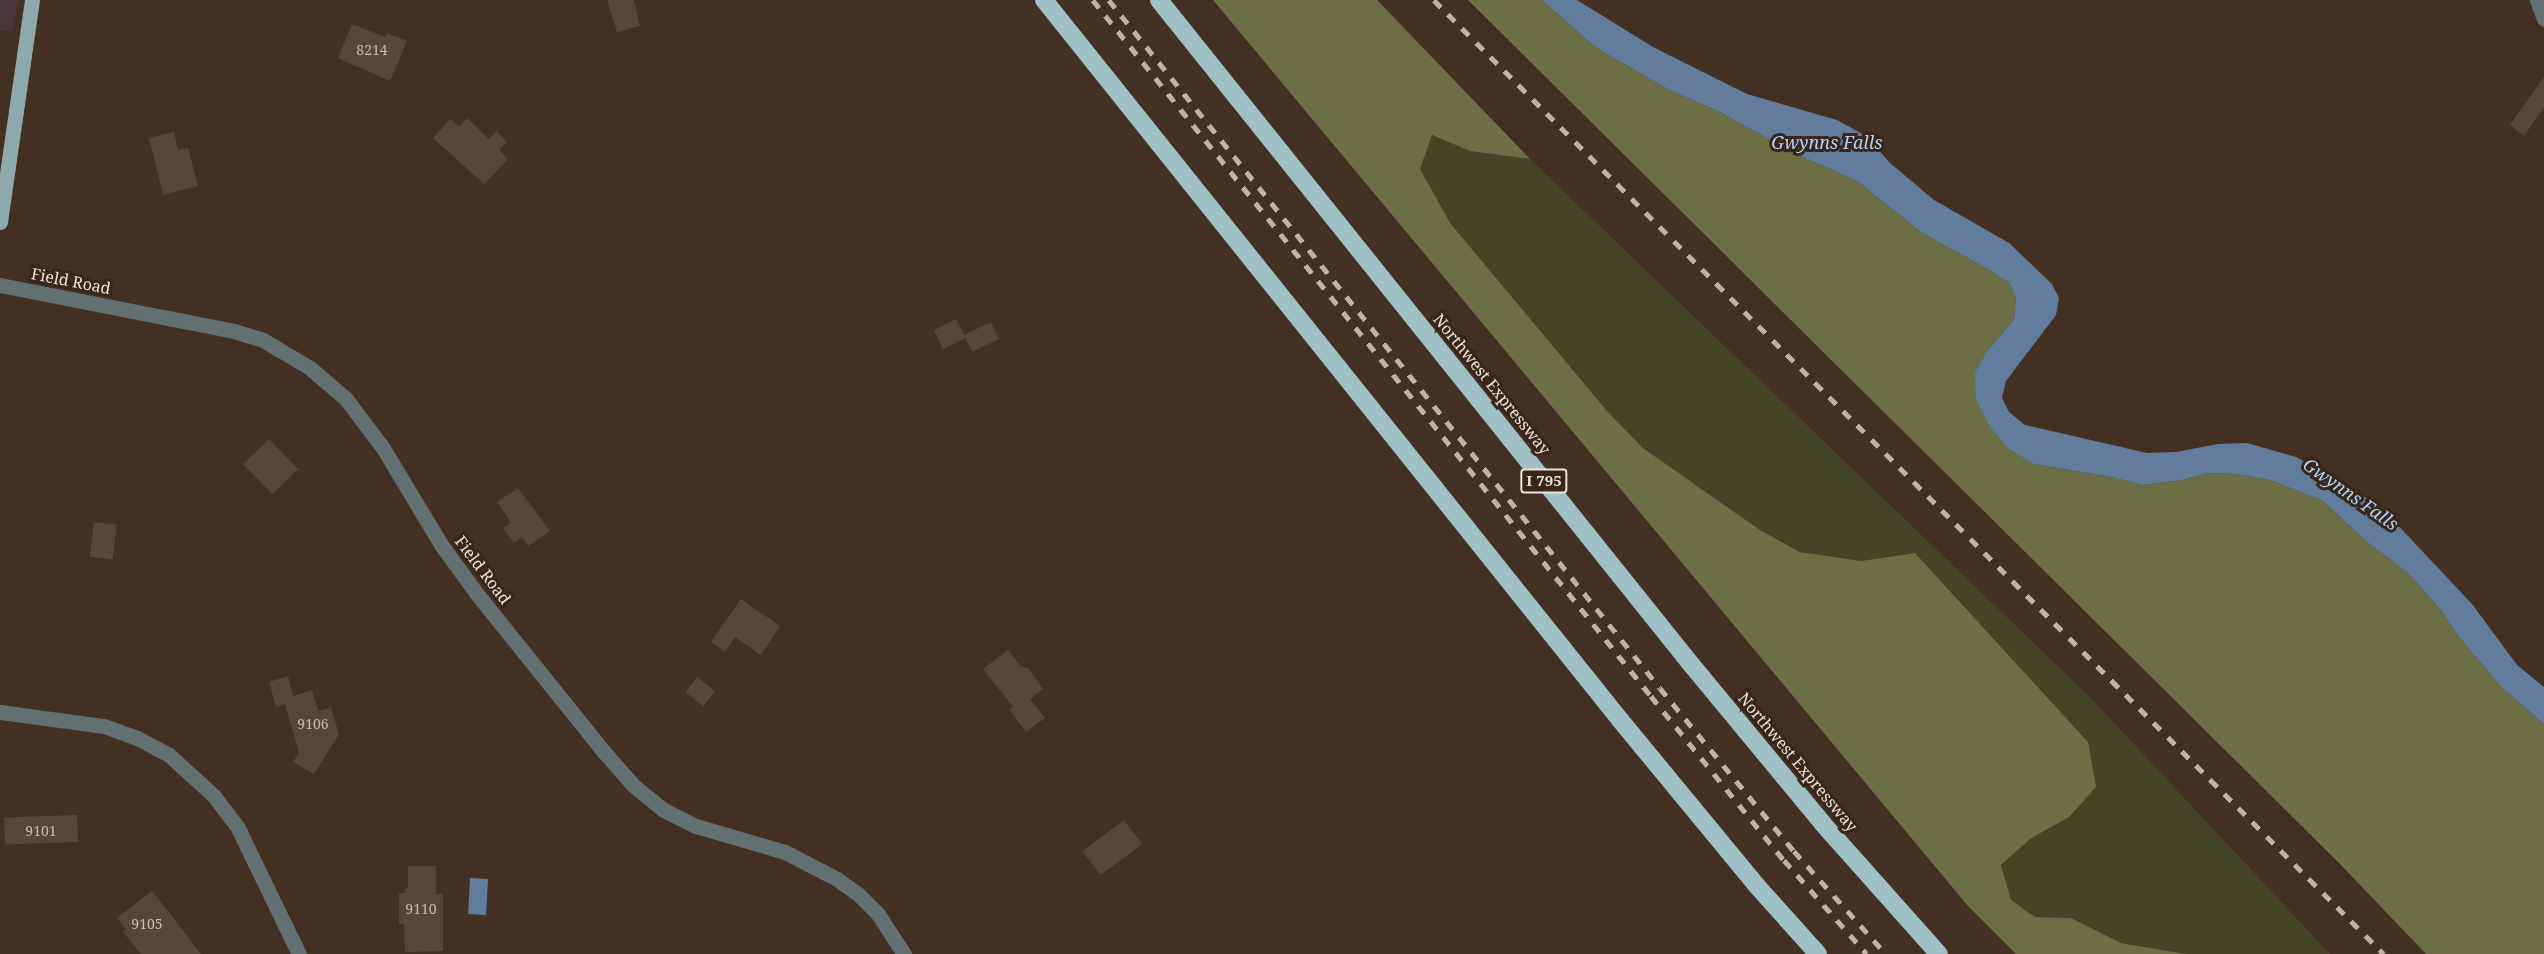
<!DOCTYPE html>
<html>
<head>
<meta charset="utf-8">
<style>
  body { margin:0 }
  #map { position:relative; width:2544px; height:954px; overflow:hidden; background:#433022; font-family:"Noto Serif",serif }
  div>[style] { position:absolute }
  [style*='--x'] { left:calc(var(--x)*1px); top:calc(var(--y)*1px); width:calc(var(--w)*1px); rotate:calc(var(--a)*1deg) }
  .education>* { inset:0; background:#4b363b }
  .green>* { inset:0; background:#434524 }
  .forest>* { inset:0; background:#6c6e46 }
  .water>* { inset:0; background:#627c9c; transform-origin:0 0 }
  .building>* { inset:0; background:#584536; transform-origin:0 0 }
  .minor>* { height:15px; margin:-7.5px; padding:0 7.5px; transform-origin:7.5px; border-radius:7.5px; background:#637071 }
  .major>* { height:15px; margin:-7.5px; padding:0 7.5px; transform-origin:7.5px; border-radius:7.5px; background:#8eaaad }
  .highway>* { height:18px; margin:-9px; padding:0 9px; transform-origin:9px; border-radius:9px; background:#9fc0c4 }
  .rail>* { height:4.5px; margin-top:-2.25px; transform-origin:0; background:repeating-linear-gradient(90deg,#c0b2a8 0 10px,transparent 0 20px) }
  span { translate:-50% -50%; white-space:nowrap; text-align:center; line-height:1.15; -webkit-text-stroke:6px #382618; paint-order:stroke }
  .number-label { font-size:14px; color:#c8bbb0 }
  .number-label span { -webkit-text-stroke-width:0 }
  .shield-label span { padding:2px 4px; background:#382618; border:2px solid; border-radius:4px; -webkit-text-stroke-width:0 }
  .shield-label { font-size:15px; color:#eee2d9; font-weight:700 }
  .street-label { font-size:16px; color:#eee2d9 }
  .water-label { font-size:18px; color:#b1d3fe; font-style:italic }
</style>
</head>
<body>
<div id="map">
  <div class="education">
    <i style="clip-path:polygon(0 0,18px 0,12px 31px,0 30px)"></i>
  </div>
  <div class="green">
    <i style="clip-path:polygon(1431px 135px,1470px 151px,1530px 159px,2089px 696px,2330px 954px,2186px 954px,2121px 943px,2072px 918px,2035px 917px,2011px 900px,2001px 865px,2030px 839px,2069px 817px,2088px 742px,1915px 553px,1861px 561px,1800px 552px,1760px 530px,1643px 448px,1607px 411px,1449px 223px,1420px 169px)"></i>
  </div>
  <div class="forest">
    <i style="clip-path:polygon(1213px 0,1377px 0,1530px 159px,1470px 151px,1432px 135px,1420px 169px,1450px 223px,1607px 411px,1643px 448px,1760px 530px,1800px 552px,1861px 561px,1915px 553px,2088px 742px,2096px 787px,2069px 817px,2030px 839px,2001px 865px,2011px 900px,2035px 917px,2071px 918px,2121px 943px,2186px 954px,2016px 954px,1968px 906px)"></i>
    <i style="clip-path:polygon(1468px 0,1542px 0,1595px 47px,1669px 90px,1718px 111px,1794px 153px,1857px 181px,1922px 233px,1988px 269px,2009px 283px,2016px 297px,2014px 319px,1985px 354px,1975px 372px,2034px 464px,2111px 477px,2143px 485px,2182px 480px,2208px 473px,2236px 474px,2270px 480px,2323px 501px,2367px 542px,2408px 573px,2441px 610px,2459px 637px,2502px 688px,2544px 724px,2544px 954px,2426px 954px,2340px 864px)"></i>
  </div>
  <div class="water">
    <i style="clip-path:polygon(1542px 0,1577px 0,1653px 47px,1747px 94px,1837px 120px,1866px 136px,1890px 163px,1934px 200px,2009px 243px,2052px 284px,2059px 298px,2056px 315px,2006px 381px,2002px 398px,2009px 412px,2025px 425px,2147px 453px,2176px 452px,2218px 444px,2247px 443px,2296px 457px,2329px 476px,2366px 498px,2393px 520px,2472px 604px,2517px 665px,2544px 687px,2544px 724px,2502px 688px,2459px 637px,2441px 610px,2408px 573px,2367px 542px,2323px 501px,2270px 480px,2236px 474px,2208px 473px,2182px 480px,2143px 485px,2111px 477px,2034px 464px,2008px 448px,1990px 427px,1976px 399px,1975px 372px,1985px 354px,2014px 319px,2016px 297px,2009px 283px,1988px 269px,1922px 233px,1857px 181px,1794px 153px,1718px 111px,1669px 90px,1595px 47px)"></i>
    <i style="left:470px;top:878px;width:18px;height:36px;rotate:3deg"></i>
  </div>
  <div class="building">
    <i style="clip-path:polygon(607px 0,634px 0,640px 26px,617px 32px)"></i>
    <i style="clip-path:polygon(352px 24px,385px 37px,387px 33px,407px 41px,390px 81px,338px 58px)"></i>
    <i style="clip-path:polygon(2544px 77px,2544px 107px,2524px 136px,2510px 125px)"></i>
    <i style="clip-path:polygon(467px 118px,489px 139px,496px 131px,507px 142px,499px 150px,508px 159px,484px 184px,433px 138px,450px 119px,459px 127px)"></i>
    <i style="clip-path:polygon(174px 132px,178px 150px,188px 148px,198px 186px,163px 195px,149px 138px)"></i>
    <i style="clip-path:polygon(956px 319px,964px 335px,991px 322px,999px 339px,972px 352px,965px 338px,943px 349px,934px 330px)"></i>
    <i style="left:269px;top:439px;width:42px;height:36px;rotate:46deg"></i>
    <i style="clip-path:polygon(518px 488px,550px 531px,528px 546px,522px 537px,514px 543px,503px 528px,511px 522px,497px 502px)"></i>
    <i style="left:94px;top:522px;width:23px;height:35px;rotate:7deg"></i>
    <i style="clip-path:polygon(741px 599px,780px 626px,761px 655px,735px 637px,725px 652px,711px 642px)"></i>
    <i style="clip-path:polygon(1008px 650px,1021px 667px,1028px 668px,1043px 689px,1030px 699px,1045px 718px,1026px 732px,1009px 709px,1013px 707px,983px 669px)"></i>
    <i style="clip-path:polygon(288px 676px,293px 696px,312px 690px,318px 711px,331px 708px,339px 734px,314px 774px,293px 762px,299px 753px,285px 704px,276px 707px,269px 682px)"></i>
    <i style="left:697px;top:677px;width:23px;height:19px;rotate:38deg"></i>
    <i style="left:77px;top:815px;width:27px;height:73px;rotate:88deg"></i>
    <i style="left:1124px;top:820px;width:30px;height:52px;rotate:53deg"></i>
    <i style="clip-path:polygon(408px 866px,436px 866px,436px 894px,443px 894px,443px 951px,405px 952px,404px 924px,399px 924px,399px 893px,405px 893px,405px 888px,408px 888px)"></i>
    <i style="clip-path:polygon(152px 891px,168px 911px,201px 954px,141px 954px,123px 932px,126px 930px,117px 918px)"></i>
  </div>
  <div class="minor">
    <i style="--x:2537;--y:0;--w:20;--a:70"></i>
    <i style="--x:0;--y:285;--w:238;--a:11.1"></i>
    <i style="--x:234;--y:331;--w:30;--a:17"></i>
    <i style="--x:263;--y:340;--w:55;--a:30.8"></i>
    <i style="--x:310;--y:368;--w:48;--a:40.7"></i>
    <i style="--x:346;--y:399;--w:61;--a:52.9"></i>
    <i style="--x:383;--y:448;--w:114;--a:59"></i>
    <i style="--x:442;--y:546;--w:59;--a:53.9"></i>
    <i style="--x:477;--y:594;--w:203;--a:51.2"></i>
    <i style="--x:604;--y:752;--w:45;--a:48.6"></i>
    <i style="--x:634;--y:786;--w:36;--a:39"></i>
    <i style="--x:662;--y:809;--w:38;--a:27"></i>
    <i style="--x:696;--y:826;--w:93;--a:16.3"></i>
    <i style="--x:785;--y:852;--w:59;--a:27.4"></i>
    <i style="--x:837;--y:879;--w:26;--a:36"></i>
    <i style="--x:858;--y:894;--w:28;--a:45"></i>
    <i style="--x:878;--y:914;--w:48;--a:57"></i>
    <i style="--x:0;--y:712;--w:105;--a:7.7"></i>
    <i style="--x:104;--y:726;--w:37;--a:20"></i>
    <i style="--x:139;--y:739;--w:34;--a:28"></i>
    <i style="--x:169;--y:755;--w:61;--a:42.3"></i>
    <i style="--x:214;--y:796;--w:38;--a:53"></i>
    <i style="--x:237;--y:826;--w:142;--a:64.2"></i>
  </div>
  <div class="major">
    <i style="--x:0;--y:222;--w:224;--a:-81.8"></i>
  </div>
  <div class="highway">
    <i style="--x:1044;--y:0;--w:923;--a:51.33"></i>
    <i style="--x:1621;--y:721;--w:214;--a:50.5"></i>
    <i style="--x:1757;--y:886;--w:91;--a:48.1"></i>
    <i style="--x:1159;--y:0;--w:849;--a:51.31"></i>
    <i style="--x:1690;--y:663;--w:209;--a:50.4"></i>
    <i style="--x:1823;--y:824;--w:174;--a:48.3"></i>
  </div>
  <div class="rail">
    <i style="--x:1093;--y:0;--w:892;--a:51.28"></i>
    <i style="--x:1651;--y:696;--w:211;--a:51"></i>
    <i style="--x:1784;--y:860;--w:125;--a:48.6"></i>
    <i style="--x:1109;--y:0;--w:881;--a:51.31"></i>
    <i style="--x:1660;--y:688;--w:211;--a:50.6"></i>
    <i style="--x:1794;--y:851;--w:138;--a:48.2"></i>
    <i style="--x:1434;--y:0;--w:1346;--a:45.12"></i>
  </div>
  <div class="number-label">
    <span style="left:372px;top:50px">8214</span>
    <span style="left:313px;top:724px">9106</span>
    <span style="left:41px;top:831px">9101</span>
    <span style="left:421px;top:909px">9110</span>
    <span style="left:147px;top:924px">9105</span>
  </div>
  <div class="shield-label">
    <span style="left:1544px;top:481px">I 795</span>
  </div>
  <div class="street-label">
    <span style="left:71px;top:281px;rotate:11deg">Field Road</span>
    <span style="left:1492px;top:384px;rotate:51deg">Northwest Expressway</span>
    <span style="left:483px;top:570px;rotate:53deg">Field Road</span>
    <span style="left:1798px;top:762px;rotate:50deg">Northwest Expressway</span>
  </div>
  <div class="water-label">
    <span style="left:1827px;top:142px">Gwynns Falls</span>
    <span style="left:2351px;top:494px;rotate:35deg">Gwynns Falls</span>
  </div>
</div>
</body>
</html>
